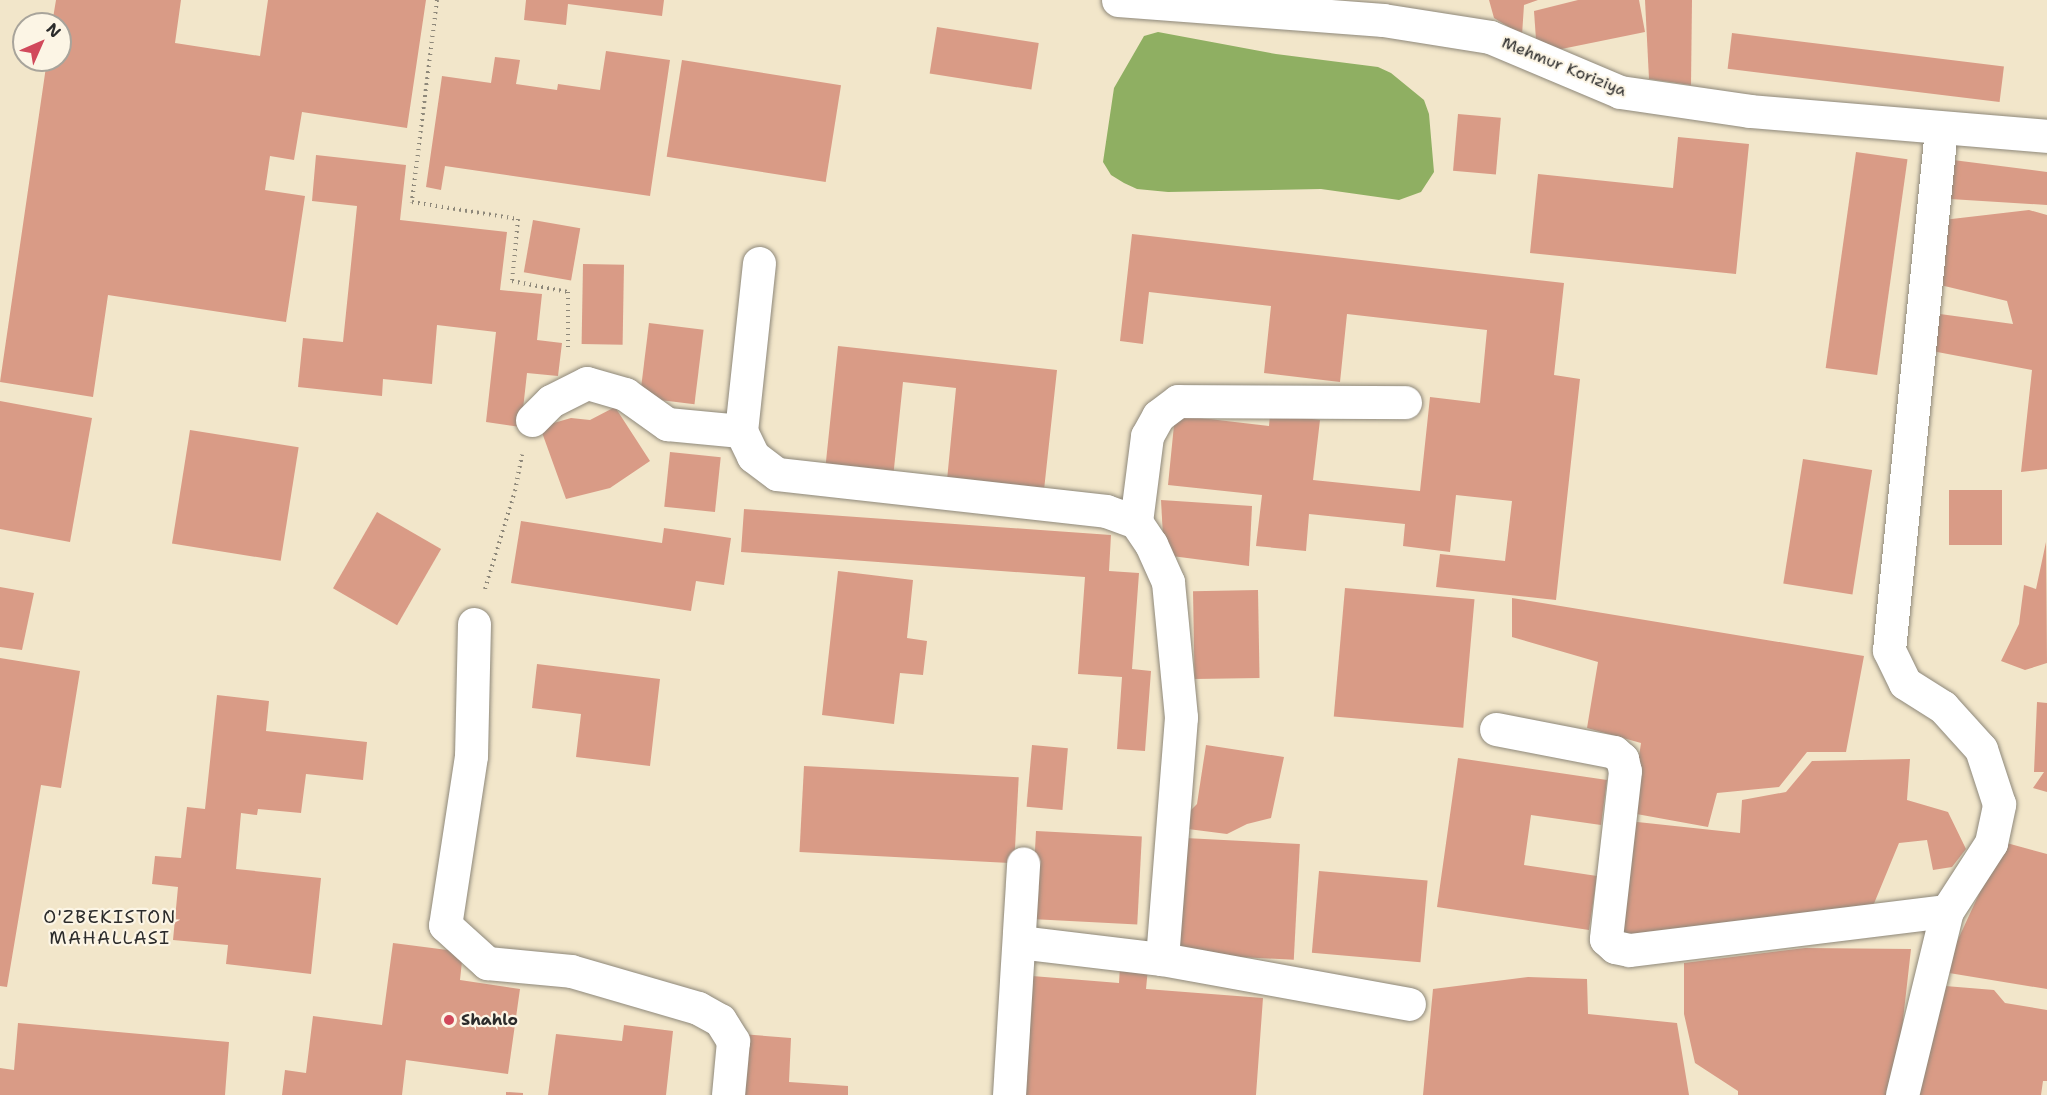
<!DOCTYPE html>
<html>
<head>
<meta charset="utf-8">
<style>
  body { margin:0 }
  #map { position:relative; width:2047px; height:1095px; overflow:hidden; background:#f2e6ca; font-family:"Shantell Sans",sans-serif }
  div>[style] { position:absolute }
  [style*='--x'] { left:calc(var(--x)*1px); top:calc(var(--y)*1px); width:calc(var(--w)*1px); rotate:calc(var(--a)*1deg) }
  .forest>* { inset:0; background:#8faf62 }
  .building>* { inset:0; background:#d99b86; transform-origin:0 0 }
  .path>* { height:4px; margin-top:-2px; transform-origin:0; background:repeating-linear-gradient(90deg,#8e887a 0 1.5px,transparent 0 6px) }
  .roads { filter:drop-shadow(0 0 2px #8e887a) drop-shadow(0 0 2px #8e887a) }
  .minor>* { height:33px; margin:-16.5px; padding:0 16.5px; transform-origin:16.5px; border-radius:16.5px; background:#fff }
  .dots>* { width:16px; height:16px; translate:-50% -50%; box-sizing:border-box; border:3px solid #fcf5e5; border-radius:50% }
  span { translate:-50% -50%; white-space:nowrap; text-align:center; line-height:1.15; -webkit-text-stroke:4.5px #fcf5e5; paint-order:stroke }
  .street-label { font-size:16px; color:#2b2b2b }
  .poi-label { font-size:16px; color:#2b2b2b; font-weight:700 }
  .left { translate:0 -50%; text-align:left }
  .neighbourhood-label { font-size:18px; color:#2b2b2b; letter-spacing:1.5px }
  .north { position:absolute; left:12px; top:12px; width:60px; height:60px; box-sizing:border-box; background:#fcf5e5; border:2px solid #a8a49b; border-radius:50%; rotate:45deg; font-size:16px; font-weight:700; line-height:24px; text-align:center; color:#2b2b2b }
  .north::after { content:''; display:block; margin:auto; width:21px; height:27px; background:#d1495b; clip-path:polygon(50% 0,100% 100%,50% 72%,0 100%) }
</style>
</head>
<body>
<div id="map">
  <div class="forest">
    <i style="clip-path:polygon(1158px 32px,1276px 54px,1378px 67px,1391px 73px,1424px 100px,1429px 114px,1434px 172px,1421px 192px,1399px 200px,1321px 189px,1168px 192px,1137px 189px,1124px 183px,1111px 175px,1103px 162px,1114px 88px,1144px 36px)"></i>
  </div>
  <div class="building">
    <i style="clip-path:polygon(56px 0,181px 0,175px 43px,260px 56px,268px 0,426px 0,407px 128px,302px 112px,294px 160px,270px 156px,265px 190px,305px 196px,286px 322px,108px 295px,93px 397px,0 382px,47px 60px,60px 60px,60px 24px,52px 24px)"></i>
    <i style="clip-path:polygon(526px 0,664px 0,662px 16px,568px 4px,566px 25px,524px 20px)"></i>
    <i style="clip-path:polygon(1489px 0,1538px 0,1524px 5px,1522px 35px,1494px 18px)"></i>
    <i style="clip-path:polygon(1578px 0,1639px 0,1645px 32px,1537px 54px,1534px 11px)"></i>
    <i style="clip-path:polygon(1645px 0,1692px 0,1691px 85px,1649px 79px)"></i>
    <i style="left:937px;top:27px;width:103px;height:47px;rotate:9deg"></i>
    <i style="left:1732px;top:33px;width:274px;height:36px;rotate:7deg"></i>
    <i style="clip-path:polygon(606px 51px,670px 60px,650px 196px,445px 166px,441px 190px,426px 187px,442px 76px,491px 83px,495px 57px,520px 60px,516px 84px,557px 90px,558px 84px,600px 90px)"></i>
    <i style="left:682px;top:60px;width:161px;height:98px;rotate:9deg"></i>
    <i style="left:1458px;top:114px;width:43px;height:57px;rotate:5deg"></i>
    <i style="clip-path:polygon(1678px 137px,1749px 144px,1736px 274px,1530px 253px,1538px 174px,1673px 188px)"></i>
    <i style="left:1856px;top:152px;width:52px;height:218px;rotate:8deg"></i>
    <i style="clip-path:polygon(316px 155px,406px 165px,400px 220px,507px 232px,500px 290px,542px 294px,537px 340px,562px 343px,558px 376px,527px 373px,521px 427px,486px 422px,496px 332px,437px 325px,432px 384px,383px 379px,382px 396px,298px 387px,303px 338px,343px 342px,357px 206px,312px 201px)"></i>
    <i style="clip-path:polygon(1953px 160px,2047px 172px,2047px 205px,1950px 199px)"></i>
    <i style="clip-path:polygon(2029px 210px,2047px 215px,2047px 469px,2021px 472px,2032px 370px,1932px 351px,1940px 314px,2013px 324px,2007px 301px,1936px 284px,1943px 220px)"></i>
    <i style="left:533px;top:220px;width:48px;height:53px;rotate:10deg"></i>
    <i style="clip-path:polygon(1132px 234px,1564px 283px,1554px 375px,1580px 379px,1556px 600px,1436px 587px,1440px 554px,1505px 561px,1512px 501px,1456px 495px,1450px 552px,1403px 546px,1405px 524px,1309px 514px,1306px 551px,1256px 546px,1262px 495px,1168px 485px,1175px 415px,1269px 426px,1270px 414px,1320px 420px,1313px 480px,1420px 491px,1430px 397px,1480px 403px,1487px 330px,1347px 314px,1340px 382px,1264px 373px,1271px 306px,1149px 292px,1143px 344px,1120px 341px)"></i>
    <i style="left:583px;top:264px;width:41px;height:80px;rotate:1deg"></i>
    <i style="left:649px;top:323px;width:55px;height:75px;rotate:7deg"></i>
    <i style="clip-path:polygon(838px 346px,1057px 370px,1044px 490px,947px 480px,956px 388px,903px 382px,893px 478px,825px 471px)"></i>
    <i style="clip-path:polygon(0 401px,92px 418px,70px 542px,0 529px)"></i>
    <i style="clip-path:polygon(615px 407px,650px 461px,610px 488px,566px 499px,540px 427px,571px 418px,590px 420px)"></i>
    <i style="left:190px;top:430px;width:110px;height:115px;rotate:9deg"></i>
    <i style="left:670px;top:452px;width:51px;height:55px;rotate:6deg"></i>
    <i style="left:1803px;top:459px;width:70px;height:126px;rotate:9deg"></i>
    <i style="left:1949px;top:490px;width:53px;height:55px"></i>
    <i style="clip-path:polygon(1161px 500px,1252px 506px,1249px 566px,1164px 555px)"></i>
    <i style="clip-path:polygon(744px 509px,1111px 535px,1109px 571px,1139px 573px,1132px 669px,1151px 671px,1145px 751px,1117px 749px,1122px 677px,1078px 674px,1085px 577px,741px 552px)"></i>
    <i style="left:377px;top:512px;width:74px;height:88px;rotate:30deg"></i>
    <i style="clip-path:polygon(521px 521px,662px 543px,664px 528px,731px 538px,724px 585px,696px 581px,691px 611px,511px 583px)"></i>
    <i style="clip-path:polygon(2046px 542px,2047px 663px,2025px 670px,2001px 661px,2019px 624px,2024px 585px,2036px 589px)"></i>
    <i style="clip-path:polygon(838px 571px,913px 580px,907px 638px,927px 641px,923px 675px,900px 673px,894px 724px,822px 715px)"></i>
    <i style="clip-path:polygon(0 587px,34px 593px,22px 650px,0 647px)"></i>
    <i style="left:1345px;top:588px;width:130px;height:129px;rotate:5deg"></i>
    <i style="left:1258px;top:590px;width:88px;height:65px;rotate:89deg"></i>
    <i style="clip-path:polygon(1512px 598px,1864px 656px,1846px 752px,1807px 752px,1779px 787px,1717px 793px,1708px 827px,1631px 813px,1641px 743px,1587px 728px,1598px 662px,1512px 637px)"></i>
    <i style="clip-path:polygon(0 658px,80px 671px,61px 788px,41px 785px,7px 987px,0 986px)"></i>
    <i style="clip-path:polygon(537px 664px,660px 679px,650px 766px,576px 757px,581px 714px,532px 708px)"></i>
    <i style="clip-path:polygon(217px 695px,269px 701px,266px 731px,367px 742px,363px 780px,306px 774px,301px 813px,258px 809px,257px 815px,241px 813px,236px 869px,321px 878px,311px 974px,226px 964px,228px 945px,173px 940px,178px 887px,152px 884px,155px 856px,181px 858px,187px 807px,205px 809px)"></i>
    <i style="clip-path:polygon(2037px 702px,2047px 703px,2047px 792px,2033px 788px,2044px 772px,2034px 772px)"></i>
    <i style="left:1032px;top:745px;width:36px;height:62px;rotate:5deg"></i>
    <i style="clip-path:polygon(1206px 745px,1284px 757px,1271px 818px,1247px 824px,1227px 834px,1188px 829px,1183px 818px,1197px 804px)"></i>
    <i style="clip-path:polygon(1458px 758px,1607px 780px,1601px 825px,1531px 815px,1524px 865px,1597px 876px,1589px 930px,1437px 907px)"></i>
    <i style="clip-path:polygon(1910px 759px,1907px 800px,1948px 812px,1966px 849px,1952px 867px,1933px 870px,1927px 840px,1899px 843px,1873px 906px,1623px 936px,1628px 821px,1740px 833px,1742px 800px,1786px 792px,1812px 761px)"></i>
    <i style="left:804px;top:766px;width:215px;height:86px;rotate:3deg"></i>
    <i style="left:1036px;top:831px;width:106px;height:88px;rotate:3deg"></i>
    <i style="left:1185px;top:838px;width:115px;height:116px;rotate:3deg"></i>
    <i style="clip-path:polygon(2003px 842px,2047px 854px,2047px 989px,1943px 972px)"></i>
    <i style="left:1319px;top:871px;width:109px;height:82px;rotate:5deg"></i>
    <i style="clip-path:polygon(393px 943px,463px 952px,460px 980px,520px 989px,508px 1074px,406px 1060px,402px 1095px,282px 1095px,285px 1070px,306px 1073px,313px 1016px,382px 1025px)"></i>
    <i style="clip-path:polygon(1805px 948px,1911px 949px,1901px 1038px,1888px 1095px,1738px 1095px,1738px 1091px,1695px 1063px,1684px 1014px,1684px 963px)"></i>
    <i style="clip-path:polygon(1120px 966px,1148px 968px,1146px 989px,1263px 998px,1256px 1095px,1023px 1095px,1032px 976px,1119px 983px)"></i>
    <i style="clip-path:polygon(1528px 977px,1587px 979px,1588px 1014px,1677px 1023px,1689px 1095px,1423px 1095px,1433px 989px)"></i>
    <i style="clip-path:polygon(1933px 985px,1994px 990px,2005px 1003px,2047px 1010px,2047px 1081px,2043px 1081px,2041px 1095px,1920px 1095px)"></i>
    <i style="clip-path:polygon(18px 1023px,229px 1042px,225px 1095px,0 1095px,0 1068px,14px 1070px)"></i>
    <i style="clip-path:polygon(624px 1025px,673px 1031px,666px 1095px,548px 1095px,556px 1034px,622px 1041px)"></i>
    <i style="clip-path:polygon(741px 1034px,791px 1038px,789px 1082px,848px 1086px,848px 1095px,737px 1095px)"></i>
    <i style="clip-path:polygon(506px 1092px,523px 1093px,523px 1095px,506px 1095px)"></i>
  </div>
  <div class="path">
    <i style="--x:437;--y:0;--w:204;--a:97.1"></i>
    <i style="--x:412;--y:202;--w:107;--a:9.1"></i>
    <i style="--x:518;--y:219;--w:62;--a:95.5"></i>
    <i style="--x:512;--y:281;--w:57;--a:11.1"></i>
    <i style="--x:568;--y:292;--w:59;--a:90"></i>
    <i style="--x:485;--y:589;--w:102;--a:-73"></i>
    <i style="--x:515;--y:491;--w:37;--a:-79"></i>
  </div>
  <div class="roads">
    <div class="minor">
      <i style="--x:1118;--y:0;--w:266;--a:4.3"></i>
      <i style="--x:1383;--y:20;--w:108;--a:9"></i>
      <i style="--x:1490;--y:37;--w:141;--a:22.9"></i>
      <i style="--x:1620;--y:92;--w:131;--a:8.3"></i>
      <i style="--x:1750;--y:111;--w:298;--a:4.8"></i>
      <i style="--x:759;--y:263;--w:169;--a:96.1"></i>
      <i style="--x:741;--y:431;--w:28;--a:64"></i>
      <i style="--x:753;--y:456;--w:30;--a:37"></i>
      <i style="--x:777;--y:474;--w:331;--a:6.4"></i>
      <i style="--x:1106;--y:511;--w:32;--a:20"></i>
      <i style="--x:1136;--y:522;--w:27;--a:56"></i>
      <i style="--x:1151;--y:544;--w:42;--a:65.9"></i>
      <i style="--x:1168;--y:582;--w:136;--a:84.5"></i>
      <i style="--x:1181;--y:717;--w:243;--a:94.5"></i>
      <i style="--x:532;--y:420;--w:27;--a:-45"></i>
      <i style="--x:551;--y:401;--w:40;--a:-26.6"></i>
      <i style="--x:587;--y:383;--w:40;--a:16"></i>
      <i style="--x:625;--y:394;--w:52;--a:35.5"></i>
      <i style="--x:667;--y:424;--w:74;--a:5.4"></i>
      <i style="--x:1136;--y:522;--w:87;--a:-82.7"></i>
      <i style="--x:1147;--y:436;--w:23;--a:-61"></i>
      <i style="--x:1158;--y:416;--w:25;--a:-37"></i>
      <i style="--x:1178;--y:401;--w:227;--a:0.3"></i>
      <i style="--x:474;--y:624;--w:132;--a:91.3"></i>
      <i style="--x:471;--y:756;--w:171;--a:98.7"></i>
      <i style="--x:445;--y:925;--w:57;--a:42.1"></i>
      <i style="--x:487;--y:963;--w:84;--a:5.4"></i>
      <i style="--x:571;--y:971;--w:132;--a:16.2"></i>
      <i style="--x:698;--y:1008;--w:25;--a:29"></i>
      <i style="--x:720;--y:1020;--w:25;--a:58"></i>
      <i style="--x:733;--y:1041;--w:54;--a:95.3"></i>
      <i style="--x:1496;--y:729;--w:120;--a:11"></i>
      <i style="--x:1614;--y:752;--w:11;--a:41"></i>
      <i style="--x:1622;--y:759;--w:12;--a:76"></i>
      <i style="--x:1625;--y:771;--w:169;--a:96.5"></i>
      <i style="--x:1606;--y:939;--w:12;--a:42"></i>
      <i style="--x:1615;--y:947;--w:14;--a:12"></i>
      <i style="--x:1629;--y:950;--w:320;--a:-7"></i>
      <i style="--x:1019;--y:942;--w:144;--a:6.8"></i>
      <i style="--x:1162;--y:959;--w:251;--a:10.3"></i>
      <i style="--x:1009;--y:1095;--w:232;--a:-86.5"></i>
      <i style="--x:1902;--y:1095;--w:189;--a:-76.3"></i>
      <i style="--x:1947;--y:911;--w:81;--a:-57.1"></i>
      <i style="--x:1991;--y:843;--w:40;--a:-78"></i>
      <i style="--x:1999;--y:804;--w:58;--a:-108.1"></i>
      <i style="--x:1981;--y:749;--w:57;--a:-132.1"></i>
      <i style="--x:1943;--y:707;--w:45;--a:-147.7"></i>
      <i style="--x:1905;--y:683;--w:37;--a:-116"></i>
      <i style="--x:1889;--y:650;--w:524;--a:-84.3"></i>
    </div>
  </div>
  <div class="dots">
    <i style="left:449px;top:1020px;background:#d1495b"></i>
  </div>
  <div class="street-label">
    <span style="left:1564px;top:67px;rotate:22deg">Mehmur Koriziya</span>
  </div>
  <div class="poi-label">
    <span class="left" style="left:461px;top:1020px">Shahlo</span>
  </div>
  <div class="neighbourhood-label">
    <span style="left:110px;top:928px">O'ZBEKISTON<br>MAHALLASI</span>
  </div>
  <div class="north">N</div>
</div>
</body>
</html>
